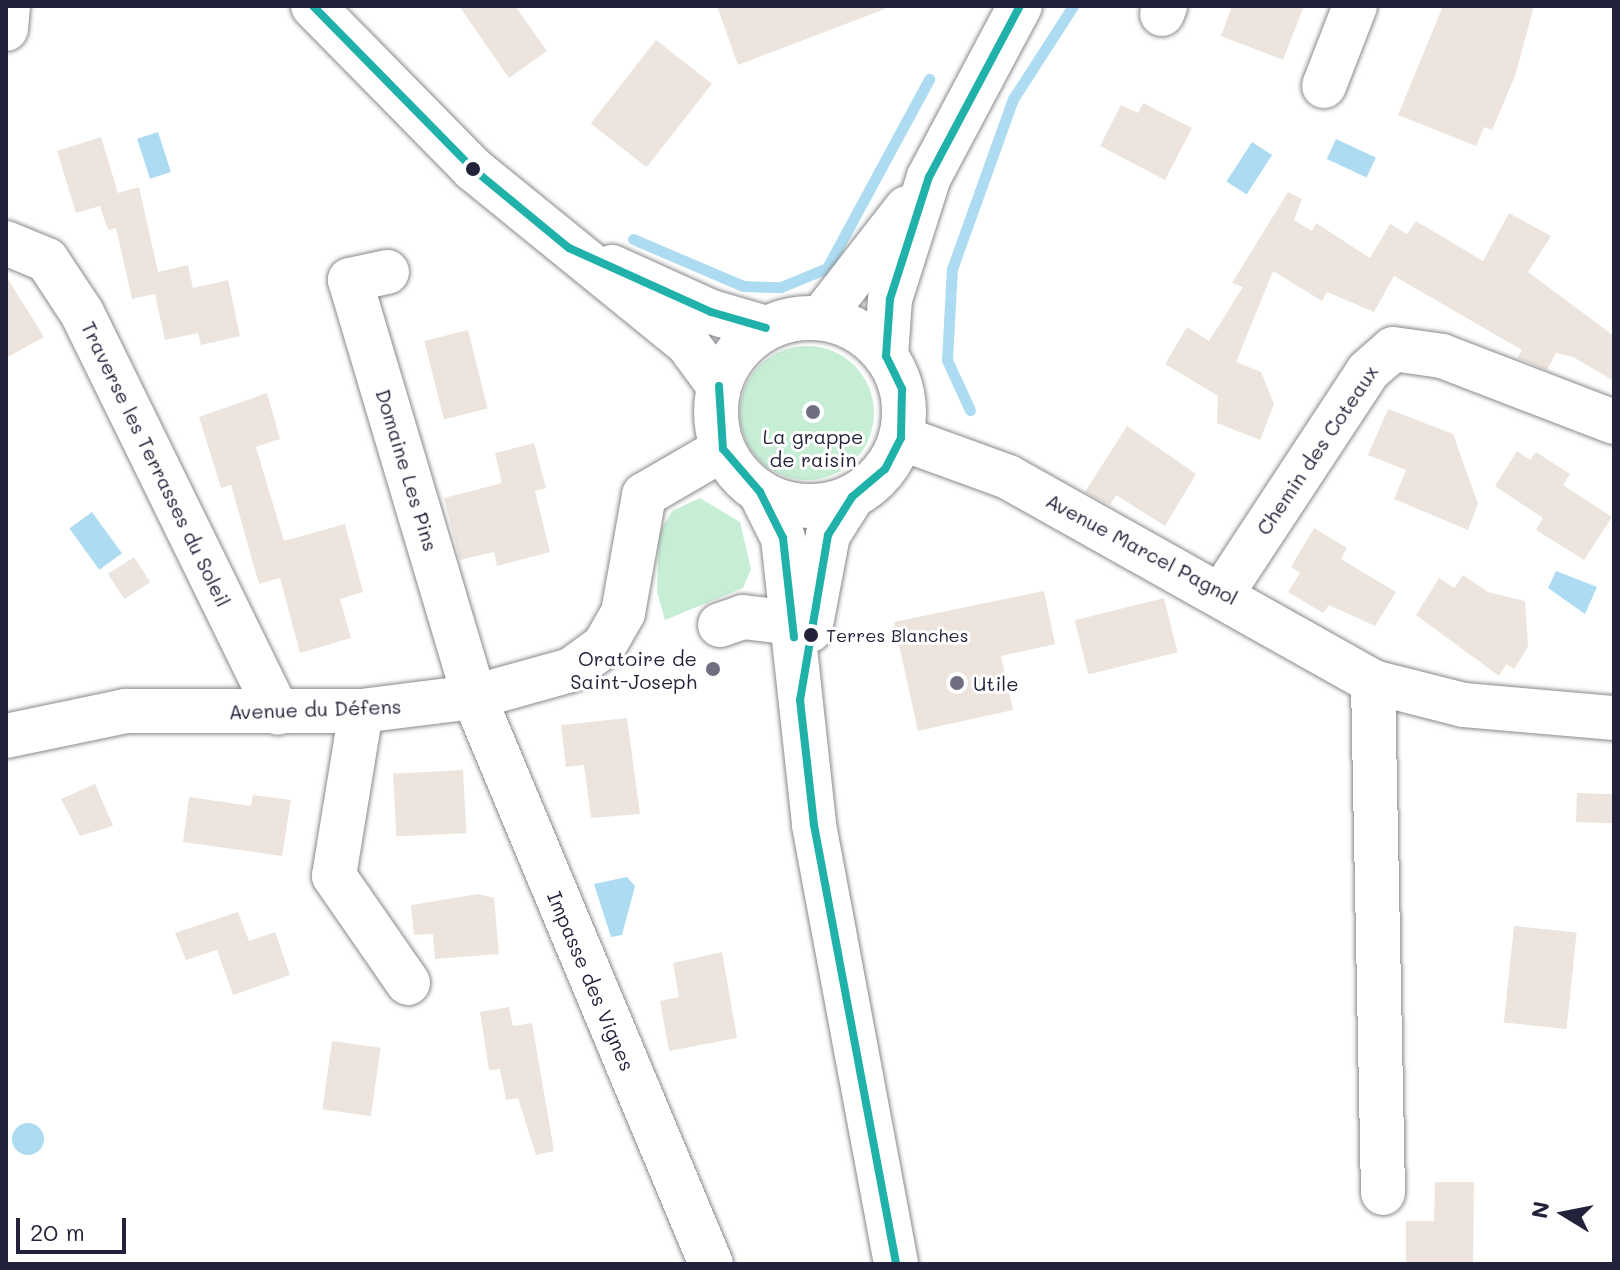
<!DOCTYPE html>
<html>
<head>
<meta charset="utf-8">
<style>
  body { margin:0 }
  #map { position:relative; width:1620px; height:1270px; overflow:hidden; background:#fff; font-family:Mali,sans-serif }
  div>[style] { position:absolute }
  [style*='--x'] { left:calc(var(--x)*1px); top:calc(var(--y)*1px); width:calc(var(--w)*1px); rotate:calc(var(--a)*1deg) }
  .green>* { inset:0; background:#c6eed4 }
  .round { border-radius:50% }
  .water>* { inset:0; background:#addcf2; transform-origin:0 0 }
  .stream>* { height:11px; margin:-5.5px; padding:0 5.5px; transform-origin:5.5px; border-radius:5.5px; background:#addcf2 }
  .building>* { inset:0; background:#ede5dd; transform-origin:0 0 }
  .roads { filter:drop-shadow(0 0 2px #8a8a8f) drop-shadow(0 0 2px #8a8a8f) }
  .street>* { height:44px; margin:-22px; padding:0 22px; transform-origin:22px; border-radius:22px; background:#fff }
  .secondary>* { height:44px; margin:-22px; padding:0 22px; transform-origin:22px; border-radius:22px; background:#fff }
  .secondary>.ring { margin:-22px; padding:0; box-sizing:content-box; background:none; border:44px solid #fff; border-radius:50% }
  .bus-1>* { height:8px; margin:-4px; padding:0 4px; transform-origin:4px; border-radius:4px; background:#20b2aa }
  .dots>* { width:22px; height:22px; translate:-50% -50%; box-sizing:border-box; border:4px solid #fff; border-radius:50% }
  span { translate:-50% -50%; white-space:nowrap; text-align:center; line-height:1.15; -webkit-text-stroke:6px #fff; paint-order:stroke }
  .bus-label { font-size:18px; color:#22223b }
  .left { translate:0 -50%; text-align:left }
  .poi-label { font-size:20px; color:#22223b }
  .right { translate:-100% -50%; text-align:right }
  .street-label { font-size:20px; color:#22223b }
  .frame { position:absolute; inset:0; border:8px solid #22223b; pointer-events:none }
  .north { position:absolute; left:1524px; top:1174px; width:80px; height:80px; -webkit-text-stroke:6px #fff; paint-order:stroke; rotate:280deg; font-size:22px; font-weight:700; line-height:32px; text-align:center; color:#22223b }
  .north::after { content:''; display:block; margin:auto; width:28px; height:36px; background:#22223b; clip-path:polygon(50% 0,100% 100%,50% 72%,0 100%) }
  .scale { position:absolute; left:16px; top:1218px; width:110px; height:36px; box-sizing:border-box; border:4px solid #22223b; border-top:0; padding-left:10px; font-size:24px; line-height:28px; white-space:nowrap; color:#22223b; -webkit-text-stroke:6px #fff; paint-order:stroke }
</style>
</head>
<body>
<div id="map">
  <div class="green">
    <i class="round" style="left:740px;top:346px;width:134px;height:134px"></i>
    <i style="clip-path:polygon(700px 498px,740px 522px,751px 569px,743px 588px,665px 620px,657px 592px,659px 533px,672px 511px)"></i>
  </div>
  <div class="water">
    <i style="left:158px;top:132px;width:42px;height:22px;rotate:72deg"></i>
    <i style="left:1336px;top:139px;width:44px;height:22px;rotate:25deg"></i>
    <i style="left:1252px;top:142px;width:24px;height:47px;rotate:33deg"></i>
    <i style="left:92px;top:512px;width:51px;height:28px;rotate:54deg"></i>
    <i style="clip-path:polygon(1556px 571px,1597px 587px,1585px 614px,1548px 588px)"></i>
    <i style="clip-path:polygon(627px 877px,635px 886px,622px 935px,611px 937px,594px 884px)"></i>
    <i class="round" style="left:12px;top:1123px;width:32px;height:32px"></i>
  </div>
  <div class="stream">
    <i style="--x:633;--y:239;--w:120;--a:23.1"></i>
    <i style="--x:743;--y:286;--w:38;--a:2"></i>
    <i style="--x:781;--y:287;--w:50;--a:-22.4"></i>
    <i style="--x:827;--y:268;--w:215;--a:-61.6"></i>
    <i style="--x:970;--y:410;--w:55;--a:-114.7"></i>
    <i style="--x:947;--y:360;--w:91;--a:-86.9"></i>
    <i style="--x:952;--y:269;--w:181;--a:-70.3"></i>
    <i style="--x:1013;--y:99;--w:111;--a:-57.2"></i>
  </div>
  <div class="building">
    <i style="clip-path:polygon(459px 6px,515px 6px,547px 51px,509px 78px)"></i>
    <i style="clip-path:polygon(717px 6px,885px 6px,885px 9px,738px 65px)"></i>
    <i style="clip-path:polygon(1232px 6px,1304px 6px,1283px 60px,1221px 36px)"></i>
    <i style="clip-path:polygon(1443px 6px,1534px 6px,1515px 76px,1492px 130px,1484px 127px,1476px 146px,1398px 115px)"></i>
    <i style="left:656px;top:40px;width:71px;height:106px;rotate:38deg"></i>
    <i style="clip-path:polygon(1143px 103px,1192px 128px,1165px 180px,1100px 146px,1121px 105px,1138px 113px)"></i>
    <i style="clip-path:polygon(101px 137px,118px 193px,139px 187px,158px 272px,188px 265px,193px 288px,228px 280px,240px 336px,201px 345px,198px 333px,165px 340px,155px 294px,132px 299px,116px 228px,108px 230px,100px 206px,76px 213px,57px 151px)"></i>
    <i style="clip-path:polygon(1288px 192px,1302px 199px,1294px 220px,1312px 231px,1316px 223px,1370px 258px,1390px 224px,1407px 234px,1416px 221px,1483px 261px,1509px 213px,1551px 236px,1528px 272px,1614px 336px,1614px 381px,1573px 357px,1556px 353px,1547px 370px,1517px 358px,1522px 350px,1394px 276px,1374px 312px,1327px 292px,1322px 301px,1273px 271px,1236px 362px,1261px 372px,1274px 404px,1260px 440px,1217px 423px,1218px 396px,1165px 364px,1187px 327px,1209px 341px,1243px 287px,1232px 283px)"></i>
    <i style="clip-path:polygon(6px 276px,44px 337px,6px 358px)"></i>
    <i style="left:468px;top:330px;width:81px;height:45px;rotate:76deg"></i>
    <i style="clip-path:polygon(267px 393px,280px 439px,256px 447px,284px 541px,345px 524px,363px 592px,340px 599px,351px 638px,300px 653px,280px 578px,259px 584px,231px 485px,221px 488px,199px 417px)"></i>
    <i style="clip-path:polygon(1388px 409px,1453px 434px,1478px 504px,1468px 530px,1394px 499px,1406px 470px,1368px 455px)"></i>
    <i style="clip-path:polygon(1127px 426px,1196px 474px,1165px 526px,1116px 495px,1110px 505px,1085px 492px)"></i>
    <i style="clip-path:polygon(534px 443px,546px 488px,535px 491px,550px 552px,497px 566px,494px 552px,460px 560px,444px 498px,502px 483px,495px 453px)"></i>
    <i style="clip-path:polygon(1517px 451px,1530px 460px,1536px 452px,1570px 474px,1563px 485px,1612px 517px,1584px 560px,1536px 530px,1543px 518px,1495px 486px)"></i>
    <i style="clip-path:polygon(1314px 528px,1347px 548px,1341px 559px,1396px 592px,1375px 626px,1329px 605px,1323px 613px,1288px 592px,1300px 573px,1291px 567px)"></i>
    <i style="left:134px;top:557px;width:30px;height:31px;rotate:57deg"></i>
    <i style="clip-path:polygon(1463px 575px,1488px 592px,1525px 601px,1528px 647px,1514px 669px,1506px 664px,1499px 676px,1416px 615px,1439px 578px,1454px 588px)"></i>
    <i style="clip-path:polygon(1044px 591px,1055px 644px,1001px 656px,1013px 710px,918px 731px,894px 622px)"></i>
    <i style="left:1164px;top:598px;width:56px;height:92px;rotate:76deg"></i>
    <i style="clip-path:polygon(627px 718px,640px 814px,591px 818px,584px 765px,566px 767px,561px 725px)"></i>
    <i style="left:463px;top:770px;width:63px;height:70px;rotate:87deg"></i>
    <i style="clip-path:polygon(95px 784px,113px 826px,80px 836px,61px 799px)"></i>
    <i style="left:1577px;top:793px;width:37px;height:29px;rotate:2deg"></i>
    <i style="clip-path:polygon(253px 795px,291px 800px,282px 856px,183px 842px,189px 797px,251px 806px)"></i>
    <i style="clip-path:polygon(478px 894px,494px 898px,499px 954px,435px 959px,433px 934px,414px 935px,411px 905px)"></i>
    <i style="clip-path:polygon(238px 912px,249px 941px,275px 932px,290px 975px,233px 995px,217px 950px,186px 960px,175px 933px)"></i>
    <i style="left:1514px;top:926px;width:63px;height:97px;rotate:6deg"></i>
    <i style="clip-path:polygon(722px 952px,737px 1038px,669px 1051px,660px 1001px,679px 997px,673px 963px)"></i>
    <i style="clip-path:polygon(509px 1007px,513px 1026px,532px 1023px,554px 1151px,536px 1155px,518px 1098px,506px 1100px,500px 1069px,489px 1070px,480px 1012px)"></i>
    <i style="left:332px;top:1041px;width:49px;height:69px;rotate:8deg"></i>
    <i style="clip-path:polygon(1435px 1182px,1474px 1182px,1473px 1264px,1406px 1264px,1406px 1221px,1434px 1221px)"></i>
  </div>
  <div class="roads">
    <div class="street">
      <i style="--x:1162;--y:14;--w:9;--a:-69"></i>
      <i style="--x:6;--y:29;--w:23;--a:-85"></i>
      <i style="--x:1324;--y:86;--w:86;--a:-68.8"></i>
      <i style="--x:6;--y:243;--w:44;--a:22.5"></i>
      <i style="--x:47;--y:260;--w:64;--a:56.6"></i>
      <i style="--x:82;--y:313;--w:445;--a:63.9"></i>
      <i style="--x:387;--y:272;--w:38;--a:168"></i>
      <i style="--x:350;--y:280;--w:435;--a:73.4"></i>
      <i style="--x:474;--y:697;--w:615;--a:67.32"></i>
      <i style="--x:901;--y:438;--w:114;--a:20"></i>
      <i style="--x:1008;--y:477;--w:419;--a:29.3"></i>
      <i style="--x:1373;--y:682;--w:511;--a:88.88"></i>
      <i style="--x:1223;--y:592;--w:264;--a:-56.7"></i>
      <i style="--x:1368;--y:371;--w:33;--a:-41"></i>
      <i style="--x:1393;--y:349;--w:49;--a:8.1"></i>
      <i style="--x:1442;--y:356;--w:184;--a:21"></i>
      <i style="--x:720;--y:625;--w:24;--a:-19"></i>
      <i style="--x:743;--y:617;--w:67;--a:6.8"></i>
      <i style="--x:1373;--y:682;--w:94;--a:14.2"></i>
      <i style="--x:1464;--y:705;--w:151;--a:5"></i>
      <i style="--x:361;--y:711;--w:167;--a:99.3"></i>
      <i style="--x:334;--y:876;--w:130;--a:55.3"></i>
      <i style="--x:6;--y:736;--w:123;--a:-11.8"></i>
      <i style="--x:126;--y:711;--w:235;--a:0"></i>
      <i style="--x:361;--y:711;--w:114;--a:-7.1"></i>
      <i style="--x:474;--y:697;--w:101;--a:-15.6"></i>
      <i style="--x:571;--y:670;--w:41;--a:-36"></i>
      <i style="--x:604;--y:646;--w:38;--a:-60"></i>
      <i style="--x:623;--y:613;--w:120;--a:-79.9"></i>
      <i style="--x:644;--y:495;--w:91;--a:-30.2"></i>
    </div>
    <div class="secondary">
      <i style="--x:313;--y:6;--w:228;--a:45.5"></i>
      <i style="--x:473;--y:169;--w:277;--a:39.1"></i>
      <i style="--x:688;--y:344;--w:52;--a:53.6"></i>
      <i style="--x:612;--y:267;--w:109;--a:24.4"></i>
      <i style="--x:711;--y:312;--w:57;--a:16.2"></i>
      <i style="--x:822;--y:317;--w:138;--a:-52.1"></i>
      <i class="ring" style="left:716px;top:318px;width:144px;height:144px"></i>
      <i style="--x:886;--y:356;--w:57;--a:-86"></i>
      <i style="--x:890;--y:299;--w:128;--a:-72.3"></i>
      <i style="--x:929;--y:177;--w:194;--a:-62"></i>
      <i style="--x:760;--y:492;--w:51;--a:63.4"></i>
      <i style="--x:783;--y:538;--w:289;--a:83.8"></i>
      <i style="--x:814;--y:825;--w:447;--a:79.4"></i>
      <i style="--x:810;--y:630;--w:97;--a:-79.3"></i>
      <i style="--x:828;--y:535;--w:45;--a:-57.7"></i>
    </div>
  </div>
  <div class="bus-1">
    <i style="--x:313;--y:6;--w:228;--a:45.5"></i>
    <i style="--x:473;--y:169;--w:124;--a:39.5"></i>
    <i style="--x:569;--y:248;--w:156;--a:24.3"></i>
    <i style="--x:711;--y:312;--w:57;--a:16.2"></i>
    <i style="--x:886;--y:356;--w:37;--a:64"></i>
    <i style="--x:902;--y:389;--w:49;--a:91.2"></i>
    <i style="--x:901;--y:438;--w:35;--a:117"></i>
    <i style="--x:885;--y:469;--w:43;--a:139.7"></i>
    <i style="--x:852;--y:497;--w:45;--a:122.3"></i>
    <i style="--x:828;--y:535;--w:167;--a:99.6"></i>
    <i style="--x:800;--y:700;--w:126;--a:83.6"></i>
    <i style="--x:814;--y:825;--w:447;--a:79.4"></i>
    <i style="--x:886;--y:356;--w:57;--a:-86"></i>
    <i style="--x:890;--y:299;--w:128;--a:-72.3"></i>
    <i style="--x:929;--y:177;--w:194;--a:-62"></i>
    <i style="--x:719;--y:386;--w:63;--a:86.4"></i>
    <i style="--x:723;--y:449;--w:57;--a:49.3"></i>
    <i style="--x:760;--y:492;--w:51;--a:63.4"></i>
    <i style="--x:783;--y:538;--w:100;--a:83.7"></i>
  </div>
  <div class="dots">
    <i style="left:473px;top:169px;background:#22223b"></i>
    <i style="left:813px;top:412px;background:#6f6f80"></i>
    <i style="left:811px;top:635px;background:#22223b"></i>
    <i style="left:713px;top:669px;background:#6f6f80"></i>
    <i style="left:957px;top:683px;background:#6f6f80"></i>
  </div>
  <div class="bus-label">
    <span class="left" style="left:826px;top:635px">Terres Blanches</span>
  </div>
  <div class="poi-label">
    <span style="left:813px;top:448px">La grappe<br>de raisin</span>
    <span class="right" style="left:697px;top:670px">Oratoire de<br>Saint-Joseph</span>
    <span class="left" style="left:973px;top:683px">Utile</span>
  </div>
  <div class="street-label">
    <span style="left:1317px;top:450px;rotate:-56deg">Chemin des Coteaux</span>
    <span style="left:156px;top:464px;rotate:64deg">Traverse les Terrasses du Soleil</span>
    <span style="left:407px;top:470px;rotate:73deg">Domaine Les Pins</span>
    <span style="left:1142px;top:549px;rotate:28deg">Avenue Marcel Pagnol</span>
    <span style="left:315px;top:709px;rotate:-2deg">Avenue du Défens</span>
    <span style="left:591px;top:981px;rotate:67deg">Impasse des Vignes</span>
  </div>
  <div class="frame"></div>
  <div class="north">N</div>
  <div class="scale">20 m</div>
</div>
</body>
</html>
